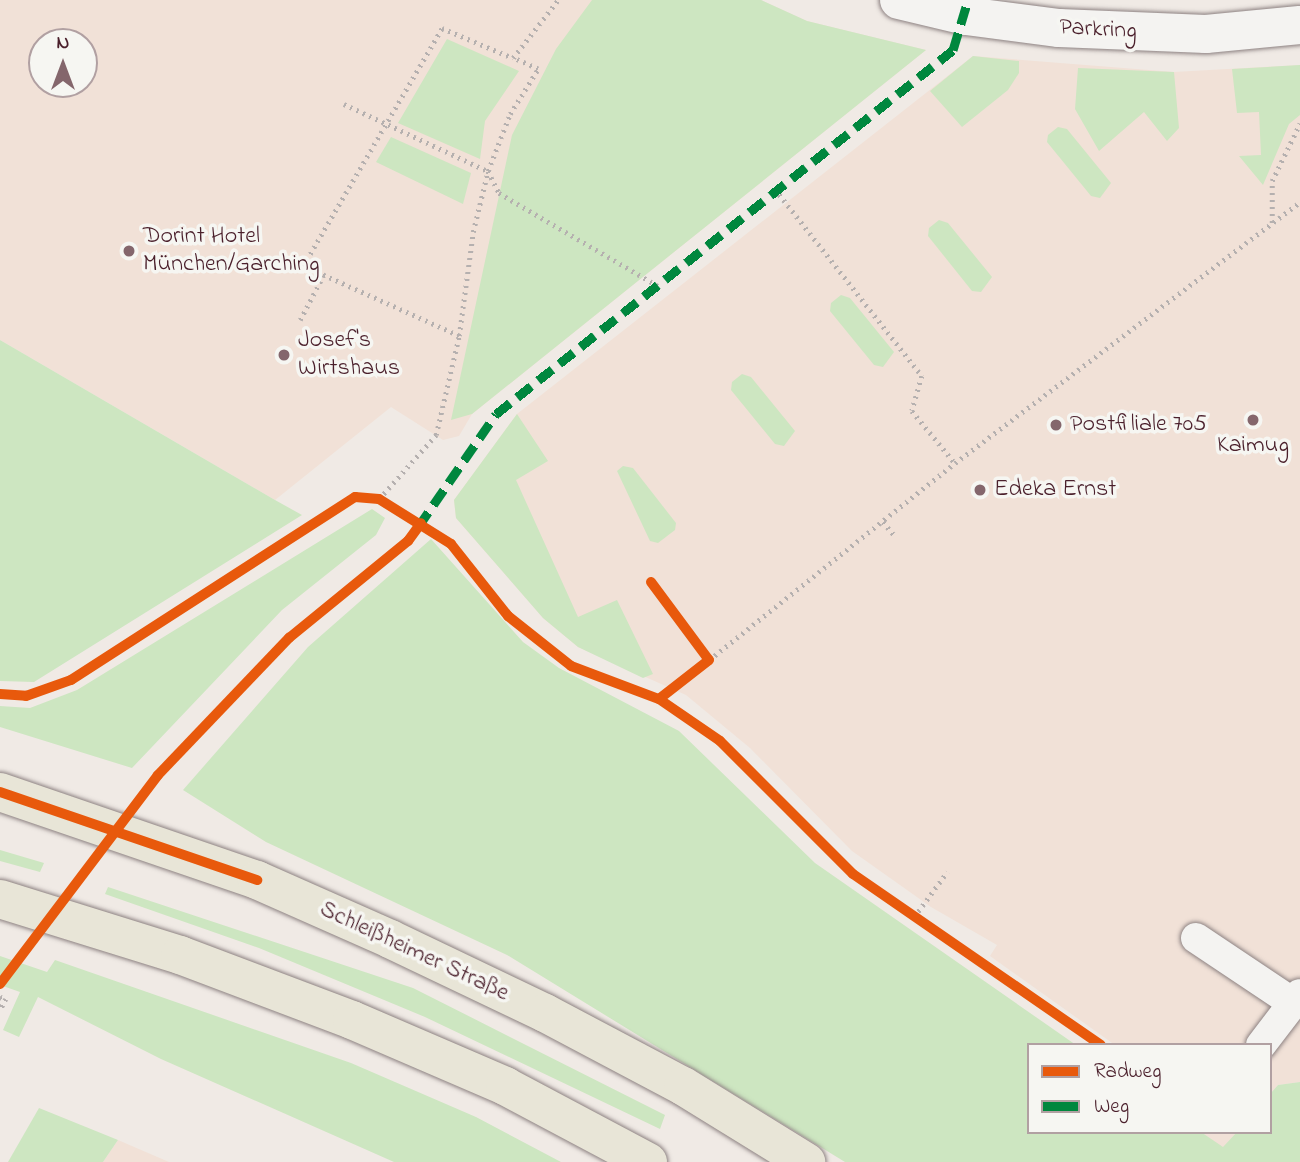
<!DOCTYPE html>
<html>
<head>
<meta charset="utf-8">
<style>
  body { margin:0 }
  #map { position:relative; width:1300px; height:1162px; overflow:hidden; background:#f0eae5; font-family:"Indie Flower",sans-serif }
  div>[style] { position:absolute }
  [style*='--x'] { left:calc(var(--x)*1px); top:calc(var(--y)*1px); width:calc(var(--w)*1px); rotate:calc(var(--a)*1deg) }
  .built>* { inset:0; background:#f1e1d7 }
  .green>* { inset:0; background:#cde6c1 }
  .path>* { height:4.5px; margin-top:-2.25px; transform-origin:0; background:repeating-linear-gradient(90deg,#b5b0af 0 2px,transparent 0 7px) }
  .roads { filter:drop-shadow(0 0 2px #8d8282) drop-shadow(0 0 2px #8d8282) }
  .lane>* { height:30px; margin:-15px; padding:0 15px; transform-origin:15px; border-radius:15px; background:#f4f3f1 }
  .street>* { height:38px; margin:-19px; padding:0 19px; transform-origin:19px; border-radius:19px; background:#f4f3f1 }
  .primary>* { height:38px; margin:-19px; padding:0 19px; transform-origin:19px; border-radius:19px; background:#e8e5d7 }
  .quiet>* { height:9px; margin-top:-4.5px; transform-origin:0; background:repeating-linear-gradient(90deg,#00873e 0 18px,transparent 0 27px) }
  .cycleway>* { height:10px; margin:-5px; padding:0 5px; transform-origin:5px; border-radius:5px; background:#e8590c }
  .dots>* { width:19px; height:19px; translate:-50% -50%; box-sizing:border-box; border:4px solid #f6f6f2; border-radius:50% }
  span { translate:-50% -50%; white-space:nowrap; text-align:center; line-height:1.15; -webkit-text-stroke:7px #f6f6f2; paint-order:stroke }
  .street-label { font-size:24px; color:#4a1f2b }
  .poi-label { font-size:24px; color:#4a1f2b }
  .left { translate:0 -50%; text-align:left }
  .legend { position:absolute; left:1027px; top:1043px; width:245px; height:91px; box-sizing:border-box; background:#f6f6f2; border:2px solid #b1a0a2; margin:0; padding:9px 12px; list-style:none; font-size:21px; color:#4a1f2b }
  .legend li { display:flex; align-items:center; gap:14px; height:35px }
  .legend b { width:35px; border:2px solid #b1a0a2 }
  .north { position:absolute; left:28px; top:28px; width:70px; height:70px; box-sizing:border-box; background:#f6f6f2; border:2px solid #b1a0a2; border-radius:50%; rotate:0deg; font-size:19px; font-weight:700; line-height:28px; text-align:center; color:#4a1f2b }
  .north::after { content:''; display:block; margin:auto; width:24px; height:32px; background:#84666c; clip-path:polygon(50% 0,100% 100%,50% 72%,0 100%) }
</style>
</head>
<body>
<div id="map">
  <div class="built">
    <i style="clip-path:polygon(evenodd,0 0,761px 0,807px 21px,926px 50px,472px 414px,459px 436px,443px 440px,391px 407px,275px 500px,0 340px,0 0,42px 42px,84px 42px,84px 84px,42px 84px,42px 42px)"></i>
    <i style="clip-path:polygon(973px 56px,1174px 72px,1300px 65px,1300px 1082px,1278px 1085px,1270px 1094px,1270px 1045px,1115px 1045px,990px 956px,997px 945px,931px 907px,852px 851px,750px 748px,686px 695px,578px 647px,543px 618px,456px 518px,454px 500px,517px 414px)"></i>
    <i style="clip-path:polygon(1201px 1132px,1237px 1132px,1223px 1148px)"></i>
    <i style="clip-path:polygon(118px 1140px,169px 1162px,103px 1162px)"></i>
  </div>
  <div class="green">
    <i style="clip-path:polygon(592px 0,761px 0,807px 21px,926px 50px,472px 414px,451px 420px,512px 135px,556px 49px)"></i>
    <i style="clip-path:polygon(447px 39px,519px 71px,485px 121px,480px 159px,398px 123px)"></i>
    <i style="clip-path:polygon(973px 56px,1019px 61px,1019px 73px,1008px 90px,962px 127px,930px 91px)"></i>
    <i style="clip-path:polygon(1300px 65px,1300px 115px,1289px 124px,1263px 185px,1239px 156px,1261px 155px,1259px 112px,1237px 113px,1232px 69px)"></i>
    <i style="clip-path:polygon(1078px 68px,1174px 72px,1179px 128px,1167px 141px,1144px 112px,1099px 151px,1075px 109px)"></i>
    <i style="clip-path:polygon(1058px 127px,1067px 129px,1111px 183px,1100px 198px,1091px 196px,1047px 142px,1048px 135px)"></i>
    <i style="clip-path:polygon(391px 137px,471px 173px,463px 204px,376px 162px)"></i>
    <i style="clip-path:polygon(939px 220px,948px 223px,992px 277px,981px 292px,972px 291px,928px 236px,929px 228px)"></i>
    <i style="clip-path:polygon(841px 295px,850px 298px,894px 352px,883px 367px,874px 365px,830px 311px,831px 303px)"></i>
    <i style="clip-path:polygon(0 340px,275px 500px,302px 515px,34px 682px,0 681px)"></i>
    <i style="clip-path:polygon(742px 374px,751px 377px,795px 431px,784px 446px,775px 444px,731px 390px,732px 382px)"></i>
    <i style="clip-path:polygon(517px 414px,548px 461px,516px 480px,578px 617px,617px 600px,653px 674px,643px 678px,578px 647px,543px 618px,456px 518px,454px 500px)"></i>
    <i style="clip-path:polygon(623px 466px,633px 468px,676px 523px,675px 530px,658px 543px,650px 541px,617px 471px)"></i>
    <i style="clip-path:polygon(372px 509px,385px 518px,376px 535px,282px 610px,132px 768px,0 727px,0 706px,30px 708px,77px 690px)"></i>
    <i style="clip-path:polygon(431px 539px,523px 642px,559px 668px,679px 731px,815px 863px,1076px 1045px,1029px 1045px,1029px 1132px,1201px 1132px,1223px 1147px,1237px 1132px,1270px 1132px,1270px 1094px,1278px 1085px,1300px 1082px,1300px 1162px,845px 1162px,507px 955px,266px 842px,183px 790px,308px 647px)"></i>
    <i style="clip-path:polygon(0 850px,44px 863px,40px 872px,0 861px)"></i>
    <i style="clip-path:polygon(108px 887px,413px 988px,665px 1115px,660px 1129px,425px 1017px,259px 948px,105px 894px)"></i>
    <i style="clip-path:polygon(0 956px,47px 972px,55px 960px,351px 1063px,476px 1117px,561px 1162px,394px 1162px,161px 1059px,38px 997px,19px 1037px,3px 1030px,20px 992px,0 985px)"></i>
    <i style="clip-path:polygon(39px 1108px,118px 1140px,103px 1162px,8px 1162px)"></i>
  </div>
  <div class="path">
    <i style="--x:344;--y:104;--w:159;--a:25"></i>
    <i style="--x:488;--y:171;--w:25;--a:63"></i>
    <i style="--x:499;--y:193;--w:184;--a:30.3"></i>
    <i style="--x:775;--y:189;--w:238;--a:51.8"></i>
    <i style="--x:922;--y:376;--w:36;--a:106"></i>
    <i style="--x:912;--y:411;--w:67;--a:50.4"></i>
    <i style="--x:1272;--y:223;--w:42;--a:-90"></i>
    <i style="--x:1272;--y:181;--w:64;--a:-64.2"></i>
    <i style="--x:300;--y:320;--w:50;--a:-62.4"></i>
    <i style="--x:459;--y:336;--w:105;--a:-82.3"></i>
    <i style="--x:473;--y:232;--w:63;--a:-76.2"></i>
    <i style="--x:488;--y:171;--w:61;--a:-68.9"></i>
    <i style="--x:510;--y:114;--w:53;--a:-58.1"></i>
    <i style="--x:538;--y:69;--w:27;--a:-156"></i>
    <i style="--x:379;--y:499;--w:86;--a:-48.3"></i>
    <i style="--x:436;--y:435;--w:102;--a:-76.9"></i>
    <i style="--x:459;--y:336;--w:171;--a:-155.8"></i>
    <i style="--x:303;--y:266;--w:276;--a:-59.7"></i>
    <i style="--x:442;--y:28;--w:77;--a:22.9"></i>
    <i style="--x:513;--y:58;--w:73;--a:-52.2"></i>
    <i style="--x:883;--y:522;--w:20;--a:49"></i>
    <i style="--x:709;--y:660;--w:315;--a:-38.7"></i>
    <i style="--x:955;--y:463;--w:433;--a:-37.1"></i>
    <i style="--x:914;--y:917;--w:56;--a:-53.7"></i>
    <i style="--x:0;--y:997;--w:6;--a:18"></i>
    <i style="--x:6;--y:999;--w:13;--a:117"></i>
  </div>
  <div class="roads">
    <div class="lane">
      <i style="--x:1196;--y:938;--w:117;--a:33.8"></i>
      <i style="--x:1261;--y:1045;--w:64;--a:-52.6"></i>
    </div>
    <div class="street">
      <i style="--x:899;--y:0;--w:69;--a:13.4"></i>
      <i style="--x:966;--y:16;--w:94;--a:7.4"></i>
      <i style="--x:1059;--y:28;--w:147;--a:2.3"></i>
      <i style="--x:1206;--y:34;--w:94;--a:-5.5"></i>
    </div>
    <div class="primary">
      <i style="--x:0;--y:792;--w:272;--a:18.9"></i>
      <i style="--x:257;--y:880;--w:145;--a:23.9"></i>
      <i style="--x:390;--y:939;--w:172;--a:25.5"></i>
      <i style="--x:545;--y:1013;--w:156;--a:27.9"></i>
      <i style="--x:683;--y:1086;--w:145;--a:31.7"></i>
      <i style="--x:0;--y:899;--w:189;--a:17.3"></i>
      <i style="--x:180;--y:955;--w:184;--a:20.7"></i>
      <i style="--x:352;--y:1020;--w:167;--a:23.3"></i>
      <i style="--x:505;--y:1086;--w:162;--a:28"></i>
    </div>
  </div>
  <div class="quiet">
    <i style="--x:418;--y:527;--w:137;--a:-55.4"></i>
    <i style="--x:496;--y:414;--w:584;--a:-38.54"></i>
    <i style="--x:953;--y:50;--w:52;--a:-73.3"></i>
  </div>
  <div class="cycleway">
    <i style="--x:651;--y:582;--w:97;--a:53.4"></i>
    <i style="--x:709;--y:660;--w:63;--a:142"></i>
    <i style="--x:0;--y:694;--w:26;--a:4"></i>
    <i style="--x:26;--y:696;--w:48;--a:-19.6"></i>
    <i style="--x:71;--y:680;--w:338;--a:-32.8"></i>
    <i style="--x:355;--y:497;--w:24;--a:5"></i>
    <i style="--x:379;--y:499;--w:85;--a:32"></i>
    <i style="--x:451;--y:544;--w:92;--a:51.6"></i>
    <i style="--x:508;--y:616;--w:80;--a:38.4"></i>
    <i style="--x:571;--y:666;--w:94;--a:20.6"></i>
    <i style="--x:659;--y:699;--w:74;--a:34.5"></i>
    <i style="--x:720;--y:741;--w:188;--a:45"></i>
    <i style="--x:853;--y:874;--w:301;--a:34.6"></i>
    <i style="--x:0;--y:792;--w:272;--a:18.9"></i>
    <i style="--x:0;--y:984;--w:262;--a:-52.9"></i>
    <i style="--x:158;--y:775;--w:190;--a:-46.3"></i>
    <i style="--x:289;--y:638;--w:154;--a:-39.2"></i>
    <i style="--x:408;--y:541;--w:22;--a:-54"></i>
  </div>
  <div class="dots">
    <i style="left:129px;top:251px;background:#84666c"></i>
    <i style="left:284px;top:355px;background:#84666c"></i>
    <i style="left:1253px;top:420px;background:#84666c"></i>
    <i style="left:1056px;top:425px;background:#84666c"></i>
    <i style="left:980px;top:490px;background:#84666c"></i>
  </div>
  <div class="street-label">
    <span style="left:1098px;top:30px;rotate:3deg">Parkring</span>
    <span style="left:414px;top:952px;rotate:25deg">Schleißheimer Straße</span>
  </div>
  <div class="poi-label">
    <span class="left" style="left:143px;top:251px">Dorint Hotel<br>München/Garching</span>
    <span class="left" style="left:298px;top:355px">Josef's<br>Wirtshaus</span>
    <span class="left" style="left:1070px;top:425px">Postfiliale 705</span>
    <span style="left:1253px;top:446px">Kaimug</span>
    <span class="left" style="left:994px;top:490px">Edeka Ernst</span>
  </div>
  <ul class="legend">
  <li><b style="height:9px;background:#e8590c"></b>Radweg</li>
  <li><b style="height:9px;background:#00873e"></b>Weg</li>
  </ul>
  <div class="north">N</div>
</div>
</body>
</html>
